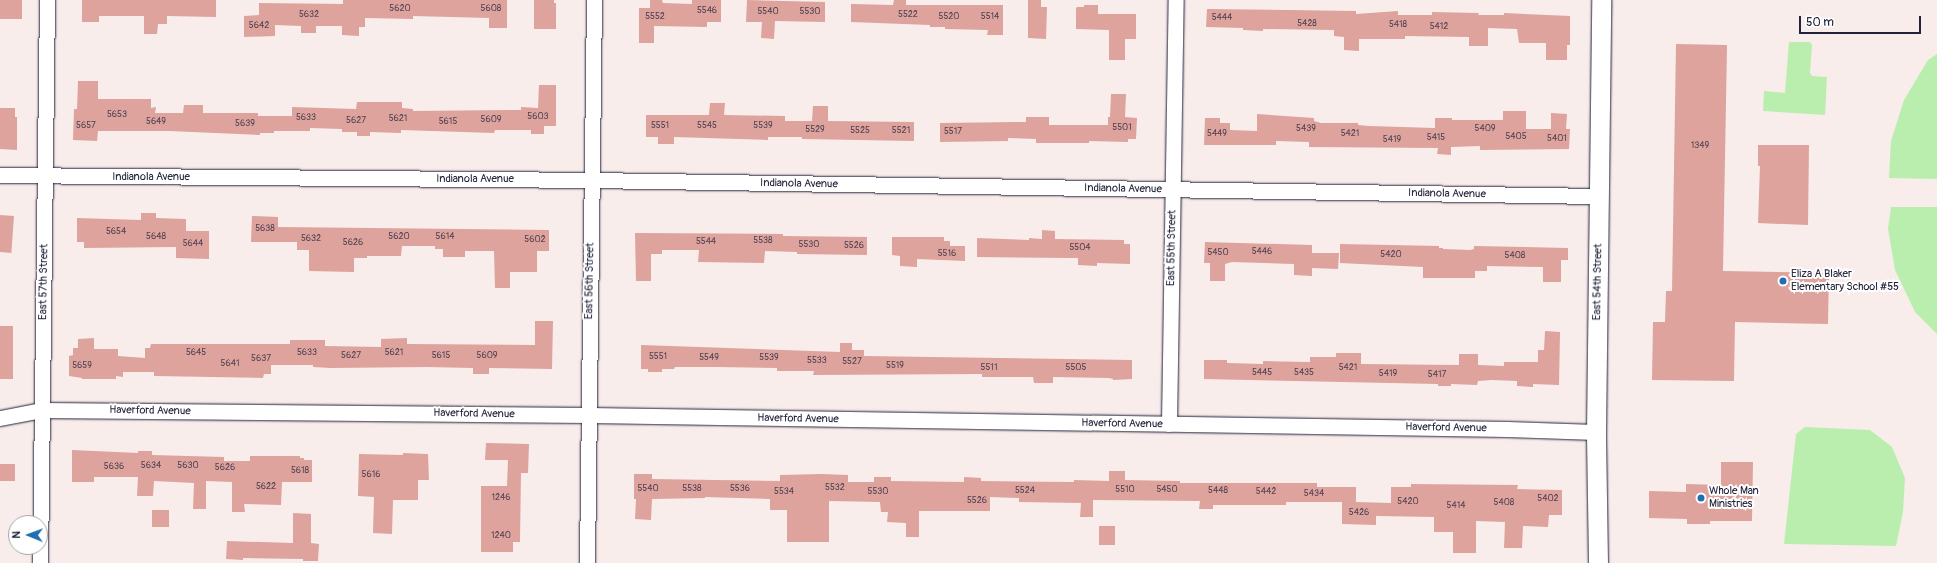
<!DOCTYPE html>
<html>
<head>
<meta charset="utf-8">
<style>
  body { margin:0 }
  #map { position:relative; width:1937px; height:563px; overflow:hidden; background:#f8edeb; font-family:Pangolin,sans-serif }
  div>[style] { position:absolute }
  [style*='--x'] { left:calc(var(--x)*1px); top:calc(var(--y)*1px); width:calc(var(--w)*1px); rotate:calc(var(--a)*1deg) }
  .green>* { inset:0; background:#baeeaf }
  .building>* { inset:0; background:#dda39c; transform-origin:0 0 }
  .roads { filter:drop-shadow(0 0 1px #22223b) drop-shadow(0 0 1px #22223b) }
  .minor>* { height:15px; margin:-7.5px; padding:0 7.5px; transform-origin:7.5px; border-radius:7.5px; background:#fff }
  .tertiary>* { height:19px; margin:-9.5px; padding:0 9.5px; transform-origin:9.5px; border-radius:9.5px; background:#fff }
  .dots>* { width:11px; height:11px; translate:-50% -50%; box-sizing:border-box; border:2px solid #fff; border-radius:50% }
  span { translate:-50% -50%; white-space:nowrap; text-align:center; line-height:1.15; -webkit-text-stroke:4px #fff; paint-order:stroke }
  .number-label { font-size:9px; color:#514253 }
  .number-label span { -webkit-text-stroke-width:0 }
  .street-label { font-size:11px; color:#22223b }
  .poi-label { font-size:11px; color:#22223b }
  .left { translate:0 -50%; text-align:left }
  .north { position:absolute; left:8px; top:515px; width:40px; height:40px; box-sizing:border-box; background:#fff; border:1px solid #a7a7b1; border-radius:50%; rotate:271deg; font-size:11px; font-weight:700; line-height:16px; text-align:center; color:#22223b }
  .north::after { content:''; display:block; margin:auto; width:14px; height:18px; background:#1f6fb2; clip-path:polygon(50% 0,100% 100%,50% 72%,0 100%) }
  .scale { position:absolute; left:1799px; top:16px; width:122px; height:18px; box-sizing:border-box; border:2px solid #22223b; border-top:0; padding-left:5px; font-size:12px; line-height:14px; white-space:nowrap; color:#22223b; -webkit-text-stroke:3px #fff; paint-order:stroke }
</style>
</head>
<body>
<div id="map">
  <div class="green">
    <i style="clip-path:polygon(1789px 42px,1810px 42px,1812px 45px,1810px 73px,1812px 76px,1827px 77px,1825px 115px,1763px 111px,1764px 91px,1785px 93px)"></i>
    <i style="clip-path:polygon(1937px 54px,1937px 179px,1889px 178px,1891px 141px,1904px 100px,1928px 60px)"></i>
    <i style="clip-path:polygon(1891px 207px,1937px 207px,1937px 334px,1915px 312px,1895px 270px,1888px 229px)"></i>
    <i style="clip-path:polygon(1805px 427px,1870px 430px,1892px 447px,1905px 478px,1903px 512px,1896px 546px,1784px 544px,1796px 434px)"></i>
  </div>
  <div class="building">
    <i style="left:0;top:0;width:22px;height:19px"></i>
    <i style="clip-path:polygon(82px 0,216px 0,216px 17px,167px 16px,167px 24px,158px 24px,157px 34px,144px 34px,144px 16px,99px 16px,99px 22px,82px 22px)"></i>
    <i style="clip-path:polygon(343px 0,507px 0,507px 28px,489px 28px,489px 18px,413px 16px,413px 19px,365px 18px,365px 27px,359px 27px,359px 36px,342px 35px,342px 26px,316px 26px,316px 33px,301px 33px,301px 26px,275px 25px,275px 36px,244px 37px,244px 16px,259px 15px,259px 3px,343px 4px)"></i>
    <i style="clip-path:polygon(534px 0,554px 0,554px 3px,556px 3px,556px 29px,534px 29px)"></i>
    <i style="clip-path:polygon(650px 0,662px 0,663px 3px,692px 4px,692px 0,721px 0,721px 22px,707px 22px,707px 27px,654px 26px,654px 43px,639px 43px,639px 8px,650px 8px)"></i>
    <i style="clip-path:polygon(747px 0,825px 2px,825px 22px,775px 21px,774px 39px,761px 38px,762px 22px,746px 22px)"></i>
    <i style="clip-path:polygon(894px 0,906px 0,906px 5px,1003px 5px,1003px 35px,987px 35px,988px 30px,945px 29px,945px 27px,930px 27px,930px 25px,851px 22px,851px 4px,893px 5px)"></i>
    <i style="clip-path:polygon(1028px 0,1041px 0,1041px 7px,1047px 7px,1046px 39px,1028px 38px)"></i>
    <i style="clip-path:polygon(1084px 5px,1098px 5px,1098px 14px,1136px 14px,1136px 39px,1125px 39px,1125px 60px,1109px 60px,1109px 30px,1076px 29px,1076px 9px,1077px 7px,1084px 7px)"></i>
    <i style="clip-path:polygon(1207px 9px,1356px 11px,1356px 14px,1398px 11px,1398px 15px,1432px 15px,1432px 12px,1479px 13px,1478px 15px,1504px 15px,1504px 13px,1570px 16px,1570px 45px,1567px 45px,1567px 60px,1546px 60px,1546px 43px,1519px 43px,1517px 29px,1488px 28px,1488px 46px,1469px 46px,1469px 37px,1405px 36px,1405px 39px,1359px 39px,1359px 51px,1344px 50px,1344px 37px,1334px 36px,1334px 30px,1263px 29px,1263px 31px,1243px 30px,1243px 28px,1206px 27px)"></i>
    <i style="clip-path:polygon(1676px 44px,1727px 45px,1723px 271px,1829px 273px,1828px 324px,1735px 322px,1734px 381px,1652px 380px,1653px 322px,1665px 322px,1666px 291px,1672px 291px)"></i>
    <i style="clip-path:polygon(78px 81px,98px 81px,98px 99px,151px 99px,151px 108px,156px 107px,155px 113px,183px 113px,184px 105px,203px 105px,203px 113px,258px 113px,258px 116px,292px 116px,292px 107px,356px 109px,357px 102px,402px 102px,402px 108px,413px 109px,413px 111px,521px 110px,521px 107px,538px 108px,539px 85px,556px 85px,556px 126px,544px 126px,544px 134px,531px 134px,531px 130px,495px 130px,494px 133px,401px 130px,401px 133px,370px 132px,370px 136px,357px 136px,357px 132px,342px 132px,342px 129px,310px 128px,310px 131px,274px 131px,274px 133px,260px 133px,260px 135px,169px 131px,98px 131px,97px 141px,73px 140px,74px 109px,77px 109px)"></i>
    <i style="clip-path:polygon(1111px 94px,1126px 94px,1125px 117px,1137px 118px,1136px 139px,1128px 139px,1128px 142px,1089px 141px,1089px 143px,1036px 143px,1036px 139px,1008px 138px,1008px 141px,940px 142px,940px 123px,1026px 122px,1026px 117px,1049px 117px,1049px 125px,1108px 125px,1108px 117px,1110px 117px)"></i>
    <i style="clip-path:polygon(710px 103px,725px 103px,724px 115px,785px 116px,785px 121px,812px 121px,813px 106px,828px 106px,828px 121px,914px 122px,914px 141px,802px 139px,802px 137px,768px 137px,768px 140px,674px 137px,674px 144px,658px 144px,658px 137px,646px 137px,646px 115px,709px 115px)"></i>
    <i style="clip-path:polygon(0 108px,15px 108px,15px 117px,17px 117px,17px 150px,0 149px)"></i>
    <i style="clip-path:polygon(1503px 111px,1526px 111px,1526px 129px,1551px 129px,1551px 113px,1567px 114px,1566px 129px,1570px 129px,1569px 149px,1480px 150px,1480px 146px,1451px 147px,1451px 155px,1437px 154px,1438px 148px,1309px 147px,1309px 142px,1276px 141px,1276px 145px,1204px 145px,1205px 118px,1220px 118px,1220px 123px,1230px 123px,1230px 130px,1257px 131px,1257px 114px,1314px 118px,1314px 121px,1321px 123px,1358px 123px,1358px 125px,1369px 126px,1435px 128px,1435px 118px,1452px 118px,1452px 120px,1503px 120px)"></i>
    <i style="clip-path:polygon(1758px 145px,1809px 145px,1808px 225px,1758px 223px,1760px 166px,1758px 166px)"></i>
    <i style="clip-path:polygon(141px 213px,156px 213px,156px 218px,186px 219px,186px 231px,209px 231px,209px 259px,176px 258px,176px 247px,84px 248px,84px 242px,77px 242px,77px 218px,141px 220px)"></i>
    <i style="left:0;top:215px;width:14px;height:37px;rotate:4deg"></i>
    <i style="clip-path:polygon(252px 216px,278px 217px,278px 227px,549px 230px,549px 251px,537px 251px,537px 272px,510px 272px,510px 288px,495px 288px,494px 251px,465px 251px,465px 257px,443px 257px,443px 249px,435px 249px,435px 246px,402px 246px,401px 256px,367px 256px,367px 258px,354px 258px,354px 272px,309px 271px,309px 250px,297px 250px,297px 242px,251px 242px)"></i>
    <i style="clip-path:polygon(1042px 230px,1055px 231px,1055px 239px,1124px 240px,1124px 244px,1130px 244px,1130px 264px,1097px 263px,1097px 266px,1078px 265px,1078px 258px,1071px 258px,977px 257px,977px 238px,1029px 240px,1029px 238px,1042px 239px)"></i>
    <i style="clip-path:polygon(635px 233px,783px 234px,783px 236px,867px 237px,867px 255px,797px 254px,797px 252px,765px 251px,764px 263px,698px 262px,699px 250px,662px 250px,662px 254px,651px 254px,651px 281px,636px 281px)"></i>
    <i style="clip-path:polygon(892px 237px,944px 237px,944px 241px,950px 241px,950px 246px,965px 246px,965px 261px,917px 259px,917px 267px,900px 266px,900px 256px,892px 255px)"></i>
    <i style="clip-path:polygon(1205px 242px,1312px 245px,1312px 253px,1339px 253px,1338px 269px,1312px 268px,1312px 276px,1294px 275px,1294px 264px,1232px 262px,1225px 264px,1225px 281px,1210px 281px,1210px 263px,1204px 263px)"></i>
    <i style="clip-path:polygon(1340px 244px,1439px 246px,1439px 248px,1443px 248px,1443px 249px,1470px 250px,1474px 249px,1474px 246px,1568px 248px,1568px 260px,1561px 260px,1561px 282px,1543px 282px,1543px 267px,1487px 266px,1487px 271px,1475px 271px,1475px 278px,1423px 278px,1423px 267px,1340px 263px)"></i>
    <i style="clip-path:polygon(535px 321px,553px 321px,552px 369px,489px 368px,489px 374px,473px 374px,473px 368px,427px 367px,331px 368px,313px 367px,313px 365px,271px 365px,271px 374px,264px 374px,263px 378px,154px 376px,154px 372px,123px 372px,123px 377px,116px 376px,116px 379px,82px 379px,82px 378px,69px 376px,69px 356px,73px 355px,73px 348px,78px 348px,78px 339px,94px 338px,94px 349px,118px 349px,118px 356px,145px 358px,145px 348px,150px 348px,151px 344px,290px 344px,290px 340px,325px 340px,325px 346px,381px 347px,381px 339px,407px 338px,407px 344px,535px 345px)"></i>
    <i style="left:0;top:326px;width:13px;height:53px"></i>
    <i style="clip-path:polygon(1545px 331px,1560px 332px,1559px 385px,1533px 384px,1533px 387px,1517px 386px,1517px 381px,1492px 380px,1478px 381px,1477px 385px,1451px 384px,1451px 386px,1438px 386px,1438px 384px,1204px 379px,1204px 360px,1227px 360px,1227px 363px,1263px 364px,1263px 361px,1310px 362px,1310px 357px,1336px 357px,1336px 353px,1361px 353px,1361px 364px,1459px 365px,1459px 354px,1478px 354px,1478px 365px,1504px 366px,1504px 362px,1538px 362px,1538px 350px,1544px 350px)"></i>
    <i style="clip-path:polygon(840px 343px,852px 343px,852px 350px,864px 350px,864px 356px,1132px 360px,1132px 379px,1113px 380px,1113px 379px,1109px 378px,1053px 377px,1053px 383px,1034px 383px,1033px 377px,982px 377px,982px 374px,813px 375px,814px 371px,777px 371px,777px 368px,717px 367px,675px 367px,674px 369px,662px 369px,662px 372px,648px 372px,648px 369px,641px 369px,641px 345px,840px 352px)"></i>
    <i style="clip-path:polygon(486px 443px,529px 444px,528px 473px,521px 473px,520px 542px,513px 542px,513px 552px,481px 552px,481px 486px,507px 486px,508px 460px,485px 460px)"></i>
    <i style="clip-path:polygon(72px 450px,138px 453px,138px 451px,152px 451px,152px 455px,224px 457px,224px 461px,250px 461px,250px 456px,300px 456px,300px 458px,304px 458px,304px 460px,312px 460px,312px 482px,282px 482px,281px 505px,244px 504px,245px 512px,232px 512px,232px 482px,206px 481px,206px 509px,193px 509px,194px 483px,154px 481px,153px 496px,137px 496px,138px 477px,94px 477px,94px 482px,72px 482px)"></i>
    <i style="clip-path:polygon(403px 453px,428px 454px,429px 480px,418px 480px,418px 500px,393px 500px,392px 534px,373px 533px,374px 497px,358px 496px,359px 454px,403px 455px)"></i>
    <i style="clip-path:polygon(1721px 462px,1753px 462px,1752px 521px,1710px 521px,1710px 524px,1687px 524px,1687px 519px,1649px 518px,1649px 491px,1686px 492px,1686px 484px,1721px 485px)"></i>
    <i style="left:0;top:464px;width:15px;height:17px"></i>
    <i style="clip-path:polygon(1109px 471px,1125px 471px,1125px 480px,1180px 481px,1180px 483px,1317px 483px,1317px 487px,1356px 487px,1356px 502px,1391px 503px,1391px 487px,1411px 487px,1411px 484px,1518px 485px,1517px 489px,1562px 490px,1562px 515px,1549px 515px,1548px 527px,1523px 526px,1522px 548px,1504px 548px,1505px 522px,1476px 521px,1476px 553px,1453px 553px,1453px 532px,1434px 532px,1434px 517px,1376px 516px,1376px 525px,1342px 524px,1342px 502px,1286px 502px,1286px 505px,1213px 505px,1213px 509px,1199px 509px,1200px 501px,1093px 500px,1093px 517px,1080px 517px,1081px 503px,1019px 502px,1019px 498px,990px 497px,990px 511px,919px 511px,919px 537px,906px 537px,906px 523px,887px 522px,888px 512px,881px 512px,880px 502px,829px 501px,829px 542px,787px 542px,787px 510px,770px 510px,770px 499px,705px 497px,705px 498px,652px 499px,651px 520px,635px 519px,636px 499px,634px 499px,634px 474px,652px 474px,652px 479px,780px 481px,780px 475px,822px 474px,848px 475px,848px 482px,874px 482px,874px 477px,891px 477px,891px 481px,964px 482px,964px 477px,981px 478px,981px 481px,1074px 482px,1074px 480px,1109px 481px)"></i>
    <i style="left:152px;top:510px;width:17px;height:17px"></i>
    <i style="clip-path:polygon(293px 513px,311px 514px,311px 543px,319px 544px,318px 561px,303px 561px,303px 559px,243px 558px,243px 560px,226px 559px,227px 541px,293px 543px)"></i>
    <i style="left:1099px;top:526px;width:16px;height:19px"></i>
  </div>
  <div class="roads">
    <div class="minor">
      <i style="--x:0;--y:175;--w:591;--a:0.48"></i>
      <i style="--x:591;--y:180;--w:1008;--a:0.91"></i>
      <i style="--x:0;--y:418;--w:43;--a:-10.8"></i>
      <i style="--x:42;--y:410;--w:547;--a:0.52"></i>
      <i style="--x:589;--y:415;--w:918;--a:0.87"></i>
      <i style="--x:1507;--y:429;--w:89;--a:1.9"></i>
      <i style="--x:1169;--y:424;--w:424;--a:-89.1"></i>
      <i style="--x:40;--y:563;--w:563;--a:-89.29"></i>
      <i style="--x:587;--y:563;--w:563;--a:-89.29"></i>
    </div>
    <div class="tertiary">
      <i style="--x:1598;--y:563;--w:131;--a:-90.9"></i>
      <i style="--x:1596;--y:432;--w:432;--a:-89.3"></i>
    </div>
  </div>
  <div class="dots">
    <i style="left:1783px;top:281px;background:#1f6fb2"></i>
    <i style="left:1701px;top:498px;background:#1f6fb2"></i>
  </div>
  <div class="number-label">
    <span style="left:400px;top:9px">5620</span>
    <span style="left:491px;top:9px">5608</span>
    <span style="left:707px;top:11px">5546</span>
    <span style="left:768px;top:12px">5540</span>
    <span style="left:810px;top:12px">5530</span>
    <span style="left:309px;top:15px">5632</span>
    <span style="left:908px;top:15px">5522</span>
    <span style="left:655px;top:17px">5552</span>
    <span style="left:949px;top:17px">5520</span>
    <span style="left:990px;top:17px">5514</span>
    <span style="left:1222px;top:18px">5444</span>
    <span style="left:1307px;top:24px">5428</span>
    <span style="left:1398px;top:25px">5418</span>
    <span style="left:259px;top:26px">5642</span>
    <span style="left:1439px;top:27px">5412</span>
    <span style="left:117px;top:115px">5653</span>
    <span style="left:538px;top:117px">5603</span>
    <span style="left:306px;top:118px">5633</span>
    <span style="left:398px;top:119px">5621</span>
    <span style="left:491px;top:120px">5609</span>
    <span style="left:356px;top:121px">5627</span>
    <span style="left:156px;top:122px">5649</span>
    <span style="left:448px;top:122px">5615</span>
    <span style="left:245px;top:124px">5639</span>
    <span style="left:86px;top:126px">5657</span>
    <span style="left:660px;top:126px">5551</span>
    <span style="left:707px;top:126px">5545</span>
    <span style="left:763px;top:126px">5539</span>
    <span style="left:1122px;top:128px">5501</span>
    <span style="left:1306px;top:129px">5439</span>
    <span style="left:1485px;top:129px">5409</span>
    <span style="left:815px;top:130px">5529</span>
    <span style="left:860px;top:131px">5525</span>
    <span style="left:901px;top:131px">5521</span>
    <span style="left:953px;top:132px">5517</span>
    <span style="left:1217px;top:134px">5449</span>
    <span style="left:1350px;top:134px">5421</span>
    <span style="left:1516px;top:137px">5405</span>
    <span style="left:1436px;top:138px">5415</span>
    <span style="left:1557px;top:139px">5401</span>
    <span style="left:1392px;top:140px">5419</span>
    <span style="left:1700px;top:146px">1349</span>
    <span style="left:265px;top:229px">5638</span>
    <span style="left:116px;top:232px">5654</span>
    <span style="left:156px;top:237px">5648</span>
    <span style="left:399px;top:237px">5620</span>
    <span style="left:445px;top:237px">5614</span>
    <span style="left:311px;top:239px">5632</span>
    <span style="left:535px;top:240px">5602</span>
    <span style="left:763px;top:241px">5538</span>
    <span style="left:706px;top:242px">5544</span>
    <span style="left:353px;top:243px">5626</span>
    <span style="left:193px;top:244px">5644</span>
    <span style="left:809px;top:245px">5530</span>
    <span style="left:854px;top:246px">5526</span>
    <span style="left:1080px;top:248px">5504</span>
    <span style="left:1262px;top:252px">5446</span>
    <span style="left:1218px;top:253px">5450</span>
    <span style="left:947px;top:254px">5516</span>
    <span style="left:1391px;top:255px">5420</span>
    <span style="left:1515px;top:256px">5408</span>
    <span style="left:196px;top:353px">5645</span>
    <span style="left:307px;top:353px">5633</span>
    <span style="left:394px;top:353px">5621</span>
    <span style="left:351px;top:356px">5627</span>
    <span style="left:441px;top:356px">5615</span>
    <span style="left:487px;top:356px">5609</span>
    <span style="left:658px;top:357px">5551</span>
    <span style="left:709px;top:358px">5549</span>
    <span style="left:769px;top:358px">5539</span>
    <span style="left:261px;top:359px">5637</span>
    <span style="left:817px;top:361px">5533</span>
    <span style="left:852px;top:362px">5527</span>
    <span style="left:230px;top:364px">5641</span>
    <span style="left:82px;top:366px">5659</span>
    <span style="left:895px;top:366px">5519</span>
    <span style="left:989px;top:368px">5511</span>
    <span style="left:1076px;top:368px">5505</span>
    <span style="left:1348px;top:368px">5421</span>
    <span style="left:1262px;top:373px">5445</span>
    <span style="left:1304px;top:373px">5435</span>
    <span style="left:1388px;top:374px">5419</span>
    <span style="left:1437px;top:375px">5417</span>
    <span style="left:151px;top:466px">5634</span>
    <span style="left:188px;top:466px">5630</span>
    <span style="left:114px;top:467px">5636</span>
    <span style="left:225px;top:468px">5626</span>
    <span style="left:300px;top:471px">5618</span>
    <span style="left:371px;top:475px">5616</span>
    <span style="left:266px;top:487px">5622</span>
    <span style="left:835px;top:488px">5532</span>
    <span style="left:648px;top:489px">5540</span>
    <span style="left:692px;top:489px">5538</span>
    <span style="left:740px;top:489px">5536</span>
    <span style="left:1125px;top:490px">5510</span>
    <span style="left:1167px;top:490px">5450</span>
    <span style="left:1025px;top:491px">5524</span>
    <span style="left:1218px;top:491px">5448</span>
    <span style="left:784px;top:492px">5534</span>
    <span style="left:878px;top:492px">5530</span>
    <span style="left:1266px;top:492px">5442</span>
    <span style="left:1314px;top:494px">5434</span>
    <span style="left:501px;top:498px">1246</span>
    <span style="left:1548px;top:499px">5402</span>
    <span style="left:977px;top:501px">5526</span>
    <span style="left:1408px;top:502px">5420</span>
    <span style="left:1504px;top:503px">5408</span>
    <span style="left:1456px;top:506px">5414</span>
    <span style="left:1359px;top:513px">5426</span>
    <span style="left:501px;top:536px">1240</span>
  </div>
  <div class="street-label">
    <span style="left:151px;top:177px">Indianola Avenue</span>
    <span style="left:475px;top:179px">Indianola Avenue</span>
    <span style="left:799px;top:184px;rotate:1deg">Indianola Avenue</span>
    <span style="left:1123px;top:189px;rotate:1deg">Indianola Avenue</span>
    <span style="left:1447px;top:194px;rotate:1deg">Indianola Avenue</span>
    <span style="left:1172px;top:248px;rotate:-89deg">East 55th Street</span>
    <span style="left:590px;top:281px;rotate:-89deg">East 56th Street</span>
    <span style="left:44px;top:282px;rotate:-89deg">East 57th Street</span>
    <span style="left:1598px;top:282px;rotate:-89deg">East 54th Street</span>
    <span style="left:150px;top:411px;rotate:1deg">Haverford Avenue</span>
    <span style="left:474px;top:414px;rotate:1deg">Haverford Avenue</span>
    <span style="left:798px;top:419px;rotate:1deg">Haverford Avenue</span>
    <span style="left:1122px;top:424px;rotate:1deg">Haverford Avenue</span>
    <span style="left:1446px;top:428px;rotate:1deg">Haverford Avenue</span>
  </div>
  <div class="poi-label">
    <span class="left" style="left:1791px;top:281px">Eliza A Blaker<br>Elementary School #55</span>
    <span class="left" style="left:1709px;top:498px">Whole Man<br>Ministries</span>
  </div>
  <div class="north">N</div>
  <div class="scale">50 m</div>
</div>
</body>
</html>
